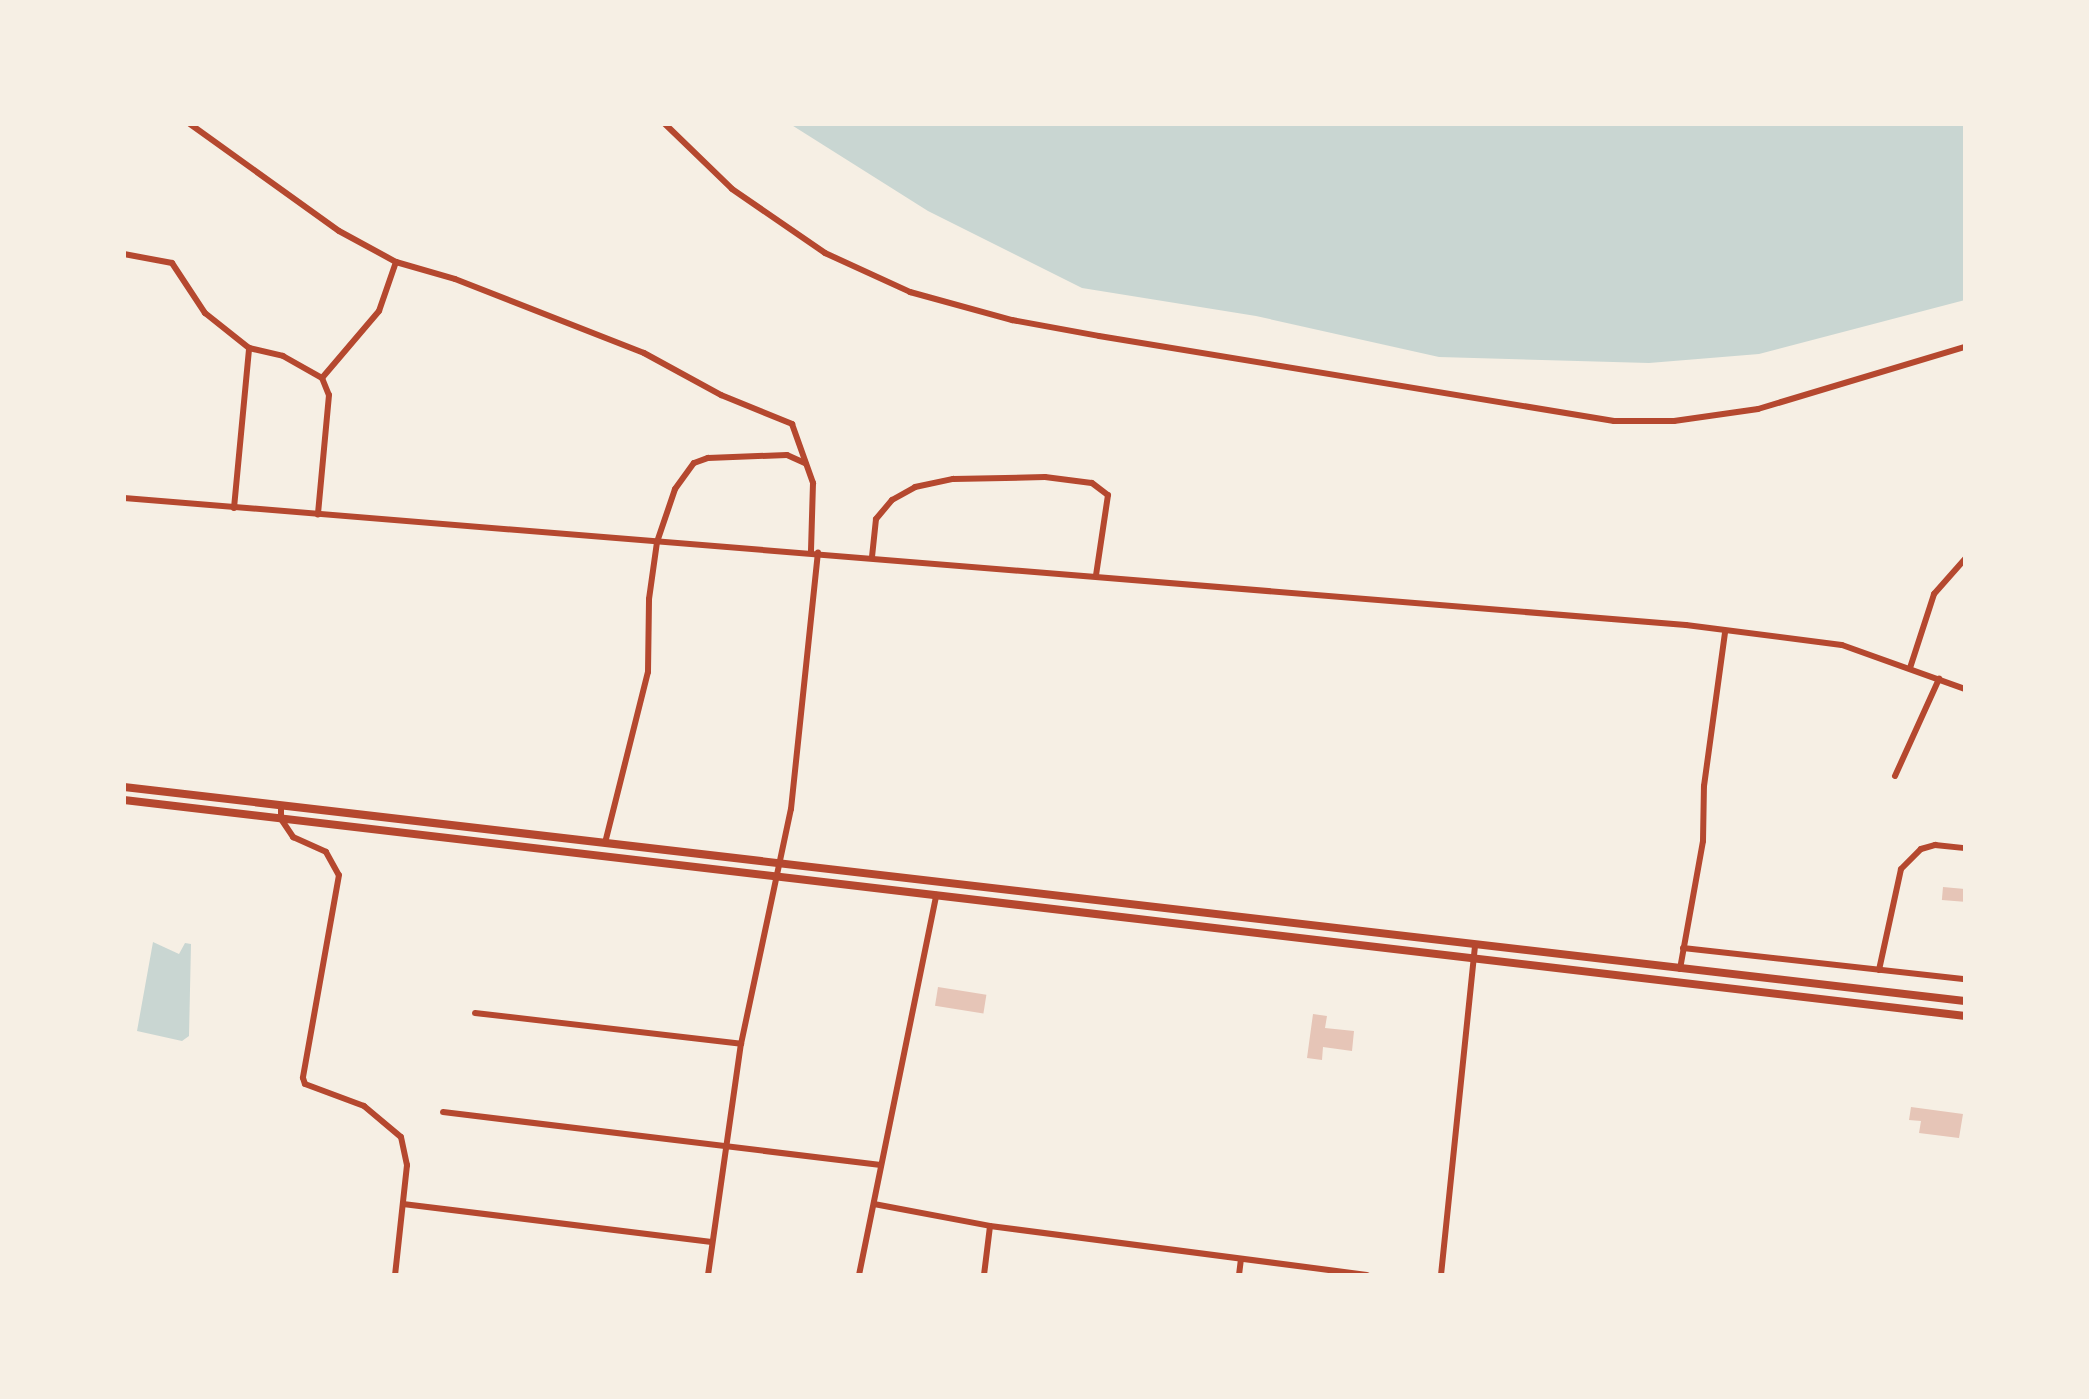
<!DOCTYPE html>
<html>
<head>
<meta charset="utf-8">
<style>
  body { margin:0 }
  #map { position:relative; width:2089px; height:1399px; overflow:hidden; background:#f6efe4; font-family:"Sofia Sans Condensed",sans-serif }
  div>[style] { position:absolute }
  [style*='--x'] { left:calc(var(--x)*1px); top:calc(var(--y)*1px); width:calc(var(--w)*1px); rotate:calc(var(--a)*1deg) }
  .water>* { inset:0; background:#c9d6d2 }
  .building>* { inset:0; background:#e6c5b7; transform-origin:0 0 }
  .minor>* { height:6px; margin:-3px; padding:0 3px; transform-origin:3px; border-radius:3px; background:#b5482f }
  .secondary>* { height:8px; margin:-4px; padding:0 4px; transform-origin:4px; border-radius:4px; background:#b5482f }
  span { translate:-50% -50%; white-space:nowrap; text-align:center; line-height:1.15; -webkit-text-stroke:7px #f6efe4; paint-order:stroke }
  .frame { position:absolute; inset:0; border:126px solid #f6efe4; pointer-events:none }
</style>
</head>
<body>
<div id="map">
  <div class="water">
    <i style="clip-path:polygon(790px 124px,1965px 124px,1965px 300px,1759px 354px,1649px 363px,1439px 357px,1256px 316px,1082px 288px,928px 211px)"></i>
    <i style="clip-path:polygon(153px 942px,179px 954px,185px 943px,191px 944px,189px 1036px,182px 1041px,137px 1031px)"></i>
  </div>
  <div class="building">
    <i style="left:1943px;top:887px;width:22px;height:13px;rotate:5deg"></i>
    <i style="left:938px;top:987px;width:49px;height:19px;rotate:9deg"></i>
    <i style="clip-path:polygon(1313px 1014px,1327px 1016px,1325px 1028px,1354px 1031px,1352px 1051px,1323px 1047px,1322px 1060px,1307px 1058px)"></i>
    <i style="clip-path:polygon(1911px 1107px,1963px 1114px,1959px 1138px,1919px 1133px,1921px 1121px,1909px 1120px)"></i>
  </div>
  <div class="minor">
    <i style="--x:190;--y:124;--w:183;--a:35.7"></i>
    <i style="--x:339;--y:231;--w:65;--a:28.5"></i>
    <i style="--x:396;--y:262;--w:61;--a:16.1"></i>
    <i style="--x:455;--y:279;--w:203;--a:21.4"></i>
    <i style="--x:644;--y:353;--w:88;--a:28.6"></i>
    <i style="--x:721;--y:395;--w:77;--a:22.2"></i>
    <i style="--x:792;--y:424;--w:63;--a:70.4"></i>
    <i style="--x:813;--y:483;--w:69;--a:91.7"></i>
    <i style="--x:665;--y:124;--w:93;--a:44.1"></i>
    <i style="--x:732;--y:189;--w:113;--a:34.5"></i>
    <i style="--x:825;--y:253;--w:94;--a:24.6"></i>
    <i style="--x:910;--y:292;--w:106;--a:15.4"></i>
    <i style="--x:1012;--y:320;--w:88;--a:10.4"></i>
    <i style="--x:1099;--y:336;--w:522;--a:9.37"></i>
    <i style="--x:1614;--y:421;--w:60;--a:0"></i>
    <i style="--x:1674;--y:421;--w:85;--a:-8.1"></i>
    <i style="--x:1758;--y:409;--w:216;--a:-16.7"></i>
    <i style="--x:124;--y:254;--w:49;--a:10.6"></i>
    <i style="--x:172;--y:263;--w:60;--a:56.6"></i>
    <i style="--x:205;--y:313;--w:56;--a:38.5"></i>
    <i style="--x:249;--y:348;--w:35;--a:13"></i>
    <i style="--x:283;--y:356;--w:45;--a:29.4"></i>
    <i style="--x:322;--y:378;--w:18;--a:68"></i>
    <i style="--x:329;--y:395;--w:120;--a:95.3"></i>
    <i style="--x:322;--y:378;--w:88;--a:-49.6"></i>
    <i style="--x:379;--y:311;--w:52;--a:-70.9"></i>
    <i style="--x:124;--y:498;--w:1567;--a:4.65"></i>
    <i style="--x:1686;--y:625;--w:157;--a:7.3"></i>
    <i style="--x:1842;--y:645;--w:131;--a:19.7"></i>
    <i style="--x:234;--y:508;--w:161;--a:-84.6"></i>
    <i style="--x:872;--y:557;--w:38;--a:-84"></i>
    <i style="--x:876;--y:519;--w:25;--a:-50"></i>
    <i style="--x:892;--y:500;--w:26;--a:-29"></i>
    <i style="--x:915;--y:487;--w:39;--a:-12"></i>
    <i style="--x:953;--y:479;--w:92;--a:-1.2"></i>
    <i style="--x:1045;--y:477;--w:47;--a:7.3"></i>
    <i style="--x:1092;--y:483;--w:20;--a:37"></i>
    <i style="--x:1108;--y:495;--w:81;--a:98.5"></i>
    <i style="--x:1910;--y:668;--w:78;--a:-72"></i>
    <i style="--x:1934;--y:594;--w:47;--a:-48.5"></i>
    <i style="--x:1895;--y:776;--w:107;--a:-65.6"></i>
    <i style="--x:281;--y:805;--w:14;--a:90"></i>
    <i style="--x:281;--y:819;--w:22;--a:56"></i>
    <i style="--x:293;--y:837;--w:36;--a:24"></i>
    <i style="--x:326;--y:852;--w:26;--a:61"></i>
    <i style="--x:339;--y:875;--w:206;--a:100.1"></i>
    <i style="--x:303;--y:1078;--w:6;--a:72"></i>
    <i style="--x:305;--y:1084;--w:63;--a:20.4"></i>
    <i style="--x:364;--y:1106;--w:48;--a:40"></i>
    <i style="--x:401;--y:1137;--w:29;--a:78"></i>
    <i style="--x:407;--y:1165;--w:111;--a:96.2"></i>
    <i style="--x:605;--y:843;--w:176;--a:-75.9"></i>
    <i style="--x:648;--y:672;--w:73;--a:-89.2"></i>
    <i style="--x:649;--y:599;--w:58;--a:-82"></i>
    <i style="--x:657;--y:542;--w:56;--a:-71.2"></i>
    <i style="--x:675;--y:489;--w:32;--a:-54"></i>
    <i style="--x:694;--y:463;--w:15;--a:-20"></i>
    <i style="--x:708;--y:458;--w:79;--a:-2.2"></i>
    <i style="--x:787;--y:455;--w:20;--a:24"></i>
    <i style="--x:1683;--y:948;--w:284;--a:6.3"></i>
    <i style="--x:1680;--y:969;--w:130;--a:-79.8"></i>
    <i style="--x:1703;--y:841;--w:55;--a:-89"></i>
    <i style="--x:1704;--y:786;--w:155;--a:-82.2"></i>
    <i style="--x:1879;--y:970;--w:103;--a:-77.7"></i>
    <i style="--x:1901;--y:869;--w:28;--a:-45"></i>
    <i style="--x:1921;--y:849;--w:15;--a:-16"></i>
    <i style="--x:1935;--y:845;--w:30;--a:6"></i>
    <i style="--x:475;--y:1013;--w:268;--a:6.6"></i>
    <i style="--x:443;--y:1112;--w:441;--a:6.9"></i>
    <i style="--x:403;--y:1204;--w:311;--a:7"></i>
    <i style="--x:874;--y:1204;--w:118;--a:10.7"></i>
    <i style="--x:990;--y:1226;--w:380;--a:7.4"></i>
    <i style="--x:708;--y:1275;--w:233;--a:-81.9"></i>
    <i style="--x:741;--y:1044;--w:240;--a:-78"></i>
    <i style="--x:791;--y:809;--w:258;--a:-84"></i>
    <i style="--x:859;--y:1275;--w:388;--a:-78.5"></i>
    <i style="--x:984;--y:1275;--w:49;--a:-83"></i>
    <i style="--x:1239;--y:1275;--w:16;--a:-83"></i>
    <i style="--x:1441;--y:1275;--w:331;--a:-84.1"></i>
  </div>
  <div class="secondary">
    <i style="--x:124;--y:787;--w:1853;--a:6.63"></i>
    <i style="--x:124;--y:800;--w:1854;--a:6.69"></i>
  </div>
  <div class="frame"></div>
</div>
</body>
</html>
